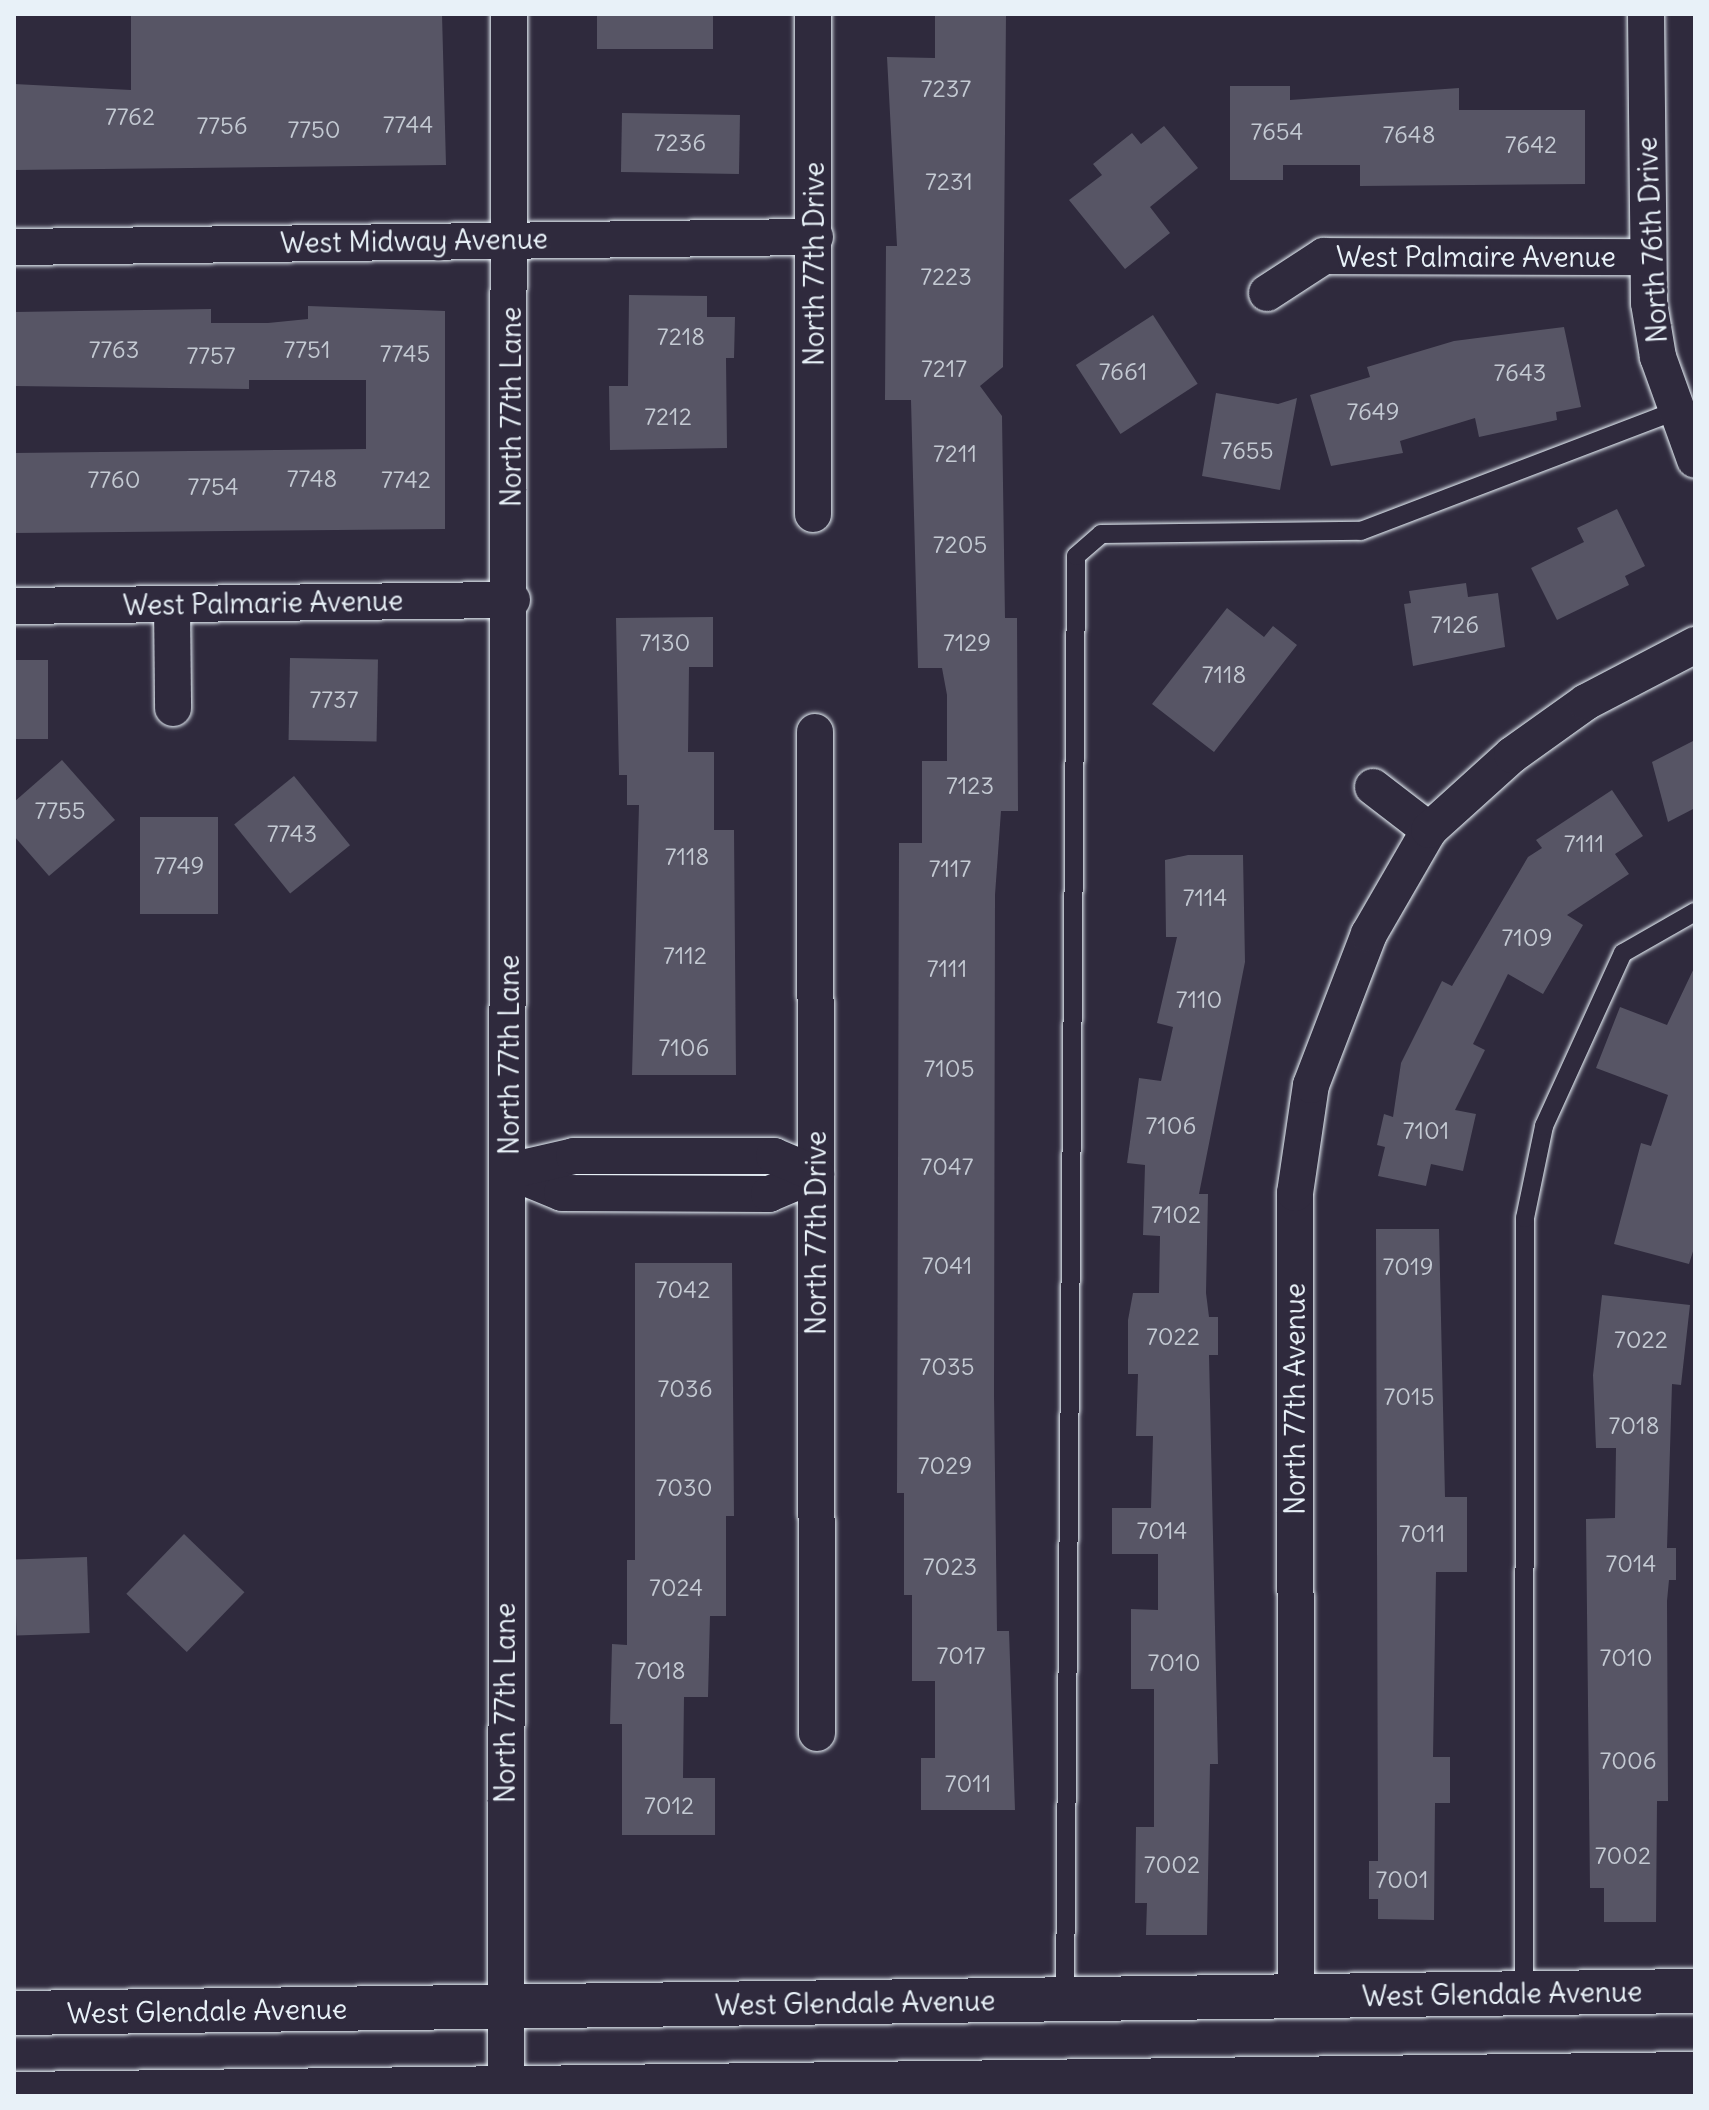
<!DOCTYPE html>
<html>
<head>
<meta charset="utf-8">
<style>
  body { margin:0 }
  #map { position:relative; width:1709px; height:2110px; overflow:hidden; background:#2f2a3d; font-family:Delius,sans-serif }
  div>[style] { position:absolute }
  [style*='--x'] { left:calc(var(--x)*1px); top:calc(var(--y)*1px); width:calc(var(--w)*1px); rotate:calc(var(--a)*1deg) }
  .building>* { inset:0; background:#575565; transform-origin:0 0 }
  .roads { filter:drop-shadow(0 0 2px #e8f1f8) drop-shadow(0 0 2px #e8f1f8) }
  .lane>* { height:18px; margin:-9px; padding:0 9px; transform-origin:9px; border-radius:9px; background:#2f2a3d }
  .street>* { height:36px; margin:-18px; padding:0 18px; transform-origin:18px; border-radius:18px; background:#2f2a3d }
  .secondary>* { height:44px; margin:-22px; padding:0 22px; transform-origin:22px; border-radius:22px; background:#2f2a3d }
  span { translate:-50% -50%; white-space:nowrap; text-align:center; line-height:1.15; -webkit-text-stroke:6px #2f2a3d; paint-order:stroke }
  .number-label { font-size:24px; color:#c4cad3 }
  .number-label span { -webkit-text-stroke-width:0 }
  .street-label { font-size:28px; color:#e8f1f8 }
  .frame { position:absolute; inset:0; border:16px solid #e8f1f8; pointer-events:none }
</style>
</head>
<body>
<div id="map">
  <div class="building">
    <i style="clip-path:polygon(131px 14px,442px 14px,446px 165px,14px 170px,14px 84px,131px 90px)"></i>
    <i style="left:597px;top:14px;width:116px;height:35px"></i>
    <i style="clip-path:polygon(935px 14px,1006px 14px,1003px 367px,980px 386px,1002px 416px,1005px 618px,1017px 618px,1018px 811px,1001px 811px,995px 895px,994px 1394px,997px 1631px,1009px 1631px,1015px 1810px,921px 1810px,921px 1758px,935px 1758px,935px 1681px,912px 1681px,912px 1595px,904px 1595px,904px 1493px,897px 1493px,899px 843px,922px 843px,922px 761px,947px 761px,947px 695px,942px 668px,918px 668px,911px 400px,885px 400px,886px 246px,897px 246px,887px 57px,935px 58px)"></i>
    <i style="clip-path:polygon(1230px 86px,1290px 86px,1290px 100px,1459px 88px,1459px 110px,1585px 110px,1585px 184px,1360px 186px,1360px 165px,1283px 165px,1283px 180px,1230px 180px)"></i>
    <i style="left:622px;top:113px;width:118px;height:59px;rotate:1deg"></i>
    <i style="clip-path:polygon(1164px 126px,1198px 168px,1150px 207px,1170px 233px,1125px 269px,1069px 200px,1102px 175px,1093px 164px,1132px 133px,1141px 144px)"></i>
    <i style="clip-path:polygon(629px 295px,707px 296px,707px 317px,735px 317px,734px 358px,726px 358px,727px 448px,610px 450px,609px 386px,628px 386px)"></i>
    <i style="clip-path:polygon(308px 306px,445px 311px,445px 529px,14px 533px,14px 453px,366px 449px,366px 380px,249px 380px,249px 389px,14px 386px,14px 312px,211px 309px,211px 323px,268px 323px,308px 319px)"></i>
    <i style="left:1153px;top:315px;width:82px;height:92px;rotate:57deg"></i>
    <i style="clip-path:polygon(1564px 327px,1581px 407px,1556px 412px,1557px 420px,1479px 437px,1475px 418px,1400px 441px,1403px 453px,1331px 466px,1310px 395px,1370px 377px,1367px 367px,1454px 341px)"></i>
    <i style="clip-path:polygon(1216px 393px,1278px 404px,1297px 398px,1280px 490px,1202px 476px)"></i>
    <i style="clip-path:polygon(1617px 509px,1645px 566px,1625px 576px,1629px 585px,1557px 620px,1531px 568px,1584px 542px,1577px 528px)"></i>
    <i style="clip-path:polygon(1466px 583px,1468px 597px,1498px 593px,1505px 647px,1413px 666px,1404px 604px,1411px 603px,1409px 591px)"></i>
    <i style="clip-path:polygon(1227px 608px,1264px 637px,1273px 626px,1297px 645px,1214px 752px,1152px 704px)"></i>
    <i style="clip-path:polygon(713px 617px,713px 667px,689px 667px,688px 752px,714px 752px,714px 830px,734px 830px,736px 1075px,632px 1075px,639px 805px,627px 805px,627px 775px,619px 775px,616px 618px)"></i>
    <i style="left:290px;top:658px;width:88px;height:82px;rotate:1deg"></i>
    <i style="left:14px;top:660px;width:34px;height:79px"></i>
    <i style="clip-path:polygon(1695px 740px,1695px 808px,1668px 822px,1652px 762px)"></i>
    <i style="clip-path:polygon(62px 760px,115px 820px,49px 876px,14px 836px,14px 802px)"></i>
    <i style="left:294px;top:776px;width:89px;height:77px;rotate:51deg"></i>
    <i style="clip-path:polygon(1612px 790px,1643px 836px,1615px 854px,1629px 874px,1567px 915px,1583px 925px,1543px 994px,1508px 974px,1473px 1044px,1485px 1050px,1455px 1110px,1476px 1114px,1463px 1171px,1431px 1164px,1426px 1186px,1378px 1176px,1385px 1147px,1377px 1145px,1384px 1114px,1393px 1117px,1401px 1063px,1442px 981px,1452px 986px,1528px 857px,1542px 848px,1536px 840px)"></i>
    <i style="left:140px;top:817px;width:78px;height:97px"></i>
    <i style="clip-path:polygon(1188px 855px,1243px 855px,1245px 962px,1199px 1194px,1208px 1194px,1206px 1293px,1209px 1317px,1218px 1317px,1218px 1355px,1209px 1355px,1218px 1764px,1210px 1764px,1207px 1935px,1146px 1935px,1147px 1903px,1135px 1903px,1136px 1827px,1154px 1827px,1154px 1689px,1131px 1689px,1131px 1609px,1158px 1610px,1158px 1554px,1112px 1554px,1112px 1508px,1151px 1508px,1153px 1436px,1136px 1436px,1138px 1374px,1128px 1374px,1128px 1320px,1133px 1293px,1159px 1293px,1160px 1236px,1143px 1235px,1145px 1165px,1127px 1163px,1139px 1078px,1161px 1081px,1173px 1027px,1157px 1023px,1177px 937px,1166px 937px,1165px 860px)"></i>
    <i style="clip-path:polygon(1695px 966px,1695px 1245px,1689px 1264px,1614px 1244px,1641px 1143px,1651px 1146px,1668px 1095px,1596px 1068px,1620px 1007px,1667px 1025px)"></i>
    <i style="clip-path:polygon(1376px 1229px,1439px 1229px,1445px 1497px,1467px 1497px,1467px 1572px,1436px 1572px,1433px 1757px,1450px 1757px,1450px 1803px,1435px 1803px,1434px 1920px,1378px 1919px,1378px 1899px,1369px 1899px,1369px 1861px,1378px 1861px)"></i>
    <i style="clip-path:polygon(635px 1263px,732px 1263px,734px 1516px,726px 1516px,726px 1616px,710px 1616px,708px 1697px,684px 1697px,683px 1778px,715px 1778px,715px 1835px,622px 1835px,622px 1724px,610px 1724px,612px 1644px,627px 1645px,627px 1560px,635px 1560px)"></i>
    <i style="clip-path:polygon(1602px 1295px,1690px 1305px,1681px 1385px,1672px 1384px,1667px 1548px,1676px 1548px,1676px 1580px,1669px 1580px,1667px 1601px,1668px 1801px,1657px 1801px,1656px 1922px,1604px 1922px,1604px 1888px,1590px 1888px,1586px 1519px,1615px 1518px,1616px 1448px,1596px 1448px,1593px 1375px)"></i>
    <i style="left:184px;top:1534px;width:84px;height:83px;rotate:44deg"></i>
    <i style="left:87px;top:1557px;width:76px;height:73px;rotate:88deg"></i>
  </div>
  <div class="roads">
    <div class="lane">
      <i style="--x:1524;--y:1993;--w:775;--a:-89.93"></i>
      <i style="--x:1525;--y:1218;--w:94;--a:-78.3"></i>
      <i style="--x:1544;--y:1126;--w:190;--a:-65.5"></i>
      <i style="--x:1623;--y:953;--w:83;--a:-29.7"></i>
      <i style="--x:1065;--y:2001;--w:1445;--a:-89.56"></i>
      <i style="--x:1076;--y:556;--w:33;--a:-41"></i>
      <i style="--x:1101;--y:534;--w:260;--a:-0.7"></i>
      <i style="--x:1361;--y:531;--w:337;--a:-20.9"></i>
    </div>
    <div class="street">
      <i style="--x:813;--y:14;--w:500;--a:90"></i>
      <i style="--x:1646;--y:14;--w:289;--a:89.4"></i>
      <i style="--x:1649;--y:303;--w:55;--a:80.5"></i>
      <i style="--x:1658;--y:357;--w:109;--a:70.2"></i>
      <i style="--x:14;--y:247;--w:801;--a:-0.72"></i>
      <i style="--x:1267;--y:293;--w:68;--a:-33"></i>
      <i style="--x:1324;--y:256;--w:323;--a:0.2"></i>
      <i style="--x:172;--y:605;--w:103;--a:89.4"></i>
      <i style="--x:14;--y:606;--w:498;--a:-0.7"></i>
      <i style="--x:815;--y:732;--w:1001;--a:89.89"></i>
      <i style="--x:1373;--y:787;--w:71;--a:37.5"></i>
      <i style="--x:509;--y:1171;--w:57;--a:22.5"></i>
      <i style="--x:562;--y:1193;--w:207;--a:0.3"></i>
      <i style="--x:769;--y:1194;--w:51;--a:-23.1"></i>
      <i style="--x:509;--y:1171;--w:67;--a:-13"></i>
      <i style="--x:574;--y:1156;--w:200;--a:0"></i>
      <i style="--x:774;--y:1156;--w:46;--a:23.2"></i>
      <i style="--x:1296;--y:1996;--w:803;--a:-90.07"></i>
      <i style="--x:1295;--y:1193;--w:109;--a:-81.6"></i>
      <i style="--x:1311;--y:1085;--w:162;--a:-69"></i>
      <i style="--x:1369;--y:934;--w:120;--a:-60"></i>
      <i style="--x:1429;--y:830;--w:112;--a:-42.1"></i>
      <i style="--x:1512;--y:755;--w:91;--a:-35.6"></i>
      <i style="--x:1586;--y:702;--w:123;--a:-27.6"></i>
      <i style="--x:506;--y:2096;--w:2082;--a:-89.92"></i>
    </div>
    <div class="secondary">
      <i style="--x:14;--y:2013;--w:1681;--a:-0.75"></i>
      <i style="--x:14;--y:2094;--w:1681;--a:-0.68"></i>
    </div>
  </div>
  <div class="number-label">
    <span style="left:946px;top:89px">7237</span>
    <span style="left:130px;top:117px">7762</span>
    <span style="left:408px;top:125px">7744</span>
    <span style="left:222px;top:126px">7756</span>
    <span style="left:314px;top:130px">7750</span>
    <span style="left:1277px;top:132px">7654</span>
    <span style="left:1409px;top:135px">7648</span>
    <span style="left:680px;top:143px">7236</span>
    <span style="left:1531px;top:145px">7642</span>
    <span style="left:949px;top:182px">7231</span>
    <span style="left:946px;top:277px">7223</span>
    <span style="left:681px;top:337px">7218</span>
    <span style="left:114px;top:350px">7763</span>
    <span style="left:307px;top:350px">7751</span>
    <span style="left:405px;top:354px">7745</span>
    <span style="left:211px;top:356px">7757</span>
    <span style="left:944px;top:369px">7217</span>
    <span style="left:1123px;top:372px">7661</span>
    <span style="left:1520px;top:373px">7643</span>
    <span style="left:1373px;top:412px">7649</span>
    <span style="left:668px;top:417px">7212</span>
    <span style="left:1247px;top:451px">7655</span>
    <span style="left:955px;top:454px">7211</span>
    <span style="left:312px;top:479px">7748</span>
    <span style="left:114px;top:480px">7760</span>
    <span style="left:406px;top:480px">7742</span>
    <span style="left:213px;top:487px">7754</span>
    <span style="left:960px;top:545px">7205</span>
    <span style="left:1455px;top:625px">7126</span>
    <span style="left:665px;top:643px">7130</span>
    <span style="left:967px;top:643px">7129</span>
    <span style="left:1224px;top:675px">7118</span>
    <span style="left:334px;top:700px">7737</span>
    <span style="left:970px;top:786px">7123</span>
    <span style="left:60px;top:811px">7755</span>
    <span style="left:292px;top:834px">7743</span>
    <span style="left:1584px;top:844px">7111</span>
    <span style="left:687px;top:857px">7118</span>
    <span style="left:179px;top:866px">7749</span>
    <span style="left:950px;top:869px">7117</span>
    <span style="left:1205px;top:898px">7114</span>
    <span style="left:1527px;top:938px">7109</span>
    <span style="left:685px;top:956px">7112</span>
    <span style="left:947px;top:969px">7111</span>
    <span style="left:1199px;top:1000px">7110</span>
    <span style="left:684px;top:1048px">7106</span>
    <span style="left:949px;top:1069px">7105</span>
    <span style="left:1171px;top:1126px">7106</span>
    <span style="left:1426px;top:1131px">7101</span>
    <span style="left:947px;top:1167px">7047</span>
    <span style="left:1176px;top:1215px">7102</span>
    <span style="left:947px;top:1266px">7041</span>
    <span style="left:1408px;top:1267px">7019</span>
    <span style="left:683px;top:1290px">7042</span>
    <span style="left:1173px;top:1337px">7022</span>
    <span style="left:1641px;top:1340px">7022</span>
    <span style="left:947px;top:1367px">7035</span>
    <span style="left:685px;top:1389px">7036</span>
    <span style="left:1409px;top:1397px">7015</span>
    <span style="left:1634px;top:1426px">7018</span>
    <span style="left:945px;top:1466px">7029</span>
    <span style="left:684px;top:1488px">7030</span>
    <span style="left:1162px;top:1531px">7014</span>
    <span style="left:1422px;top:1534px">7011</span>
    <span style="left:1631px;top:1564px">7014</span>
    <span style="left:950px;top:1567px">7023</span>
    <span style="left:676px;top:1588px">7024</span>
    <span style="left:961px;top:1656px">7017</span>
    <span style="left:1626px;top:1658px">7010</span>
    <span style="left:1174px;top:1663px">7010</span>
    <span style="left:660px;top:1671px">7018</span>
    <span style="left:1628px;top:1761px">7006</span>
    <span style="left:968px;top:1784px">7011</span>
    <span style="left:669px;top:1806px">7012</span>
    <span style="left:1623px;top:1856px">7002</span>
    <span style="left:1172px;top:1865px">7002</span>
    <span style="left:1402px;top:1880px">7001</span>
  </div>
  <div class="street-label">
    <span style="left:1652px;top:240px;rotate:-93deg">North 76th Drive</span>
    <span style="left:414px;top:241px;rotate:-1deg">West Midway Avenue</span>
    <span style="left:1476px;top:257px">West Palmaire Avenue</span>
    <span style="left:814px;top:264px;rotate:-90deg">North 77th Drive</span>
    <span style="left:511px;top:407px;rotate:-90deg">North 77th Lane</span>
    <span style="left:263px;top:603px;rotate:-1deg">West Palmarie Avenue</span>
    <span style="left:509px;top:1055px;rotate:-90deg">North 77th Lane</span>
    <span style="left:816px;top:1233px;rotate:-90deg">North 77th Drive</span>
    <span style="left:1295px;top:1399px;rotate:-90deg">North 77th Avenue</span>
    <span style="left:505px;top:1703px;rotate:-90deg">North 77th Lane</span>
    <span style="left:1502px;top:1994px;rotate:-1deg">West Glendale Avenue</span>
    <span style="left:855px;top:2003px;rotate:-1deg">West Glendale Avenue</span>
    <span style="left:207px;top:2011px;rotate:-1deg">West Glendale Avenue</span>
  </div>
  <div class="frame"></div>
</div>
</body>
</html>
